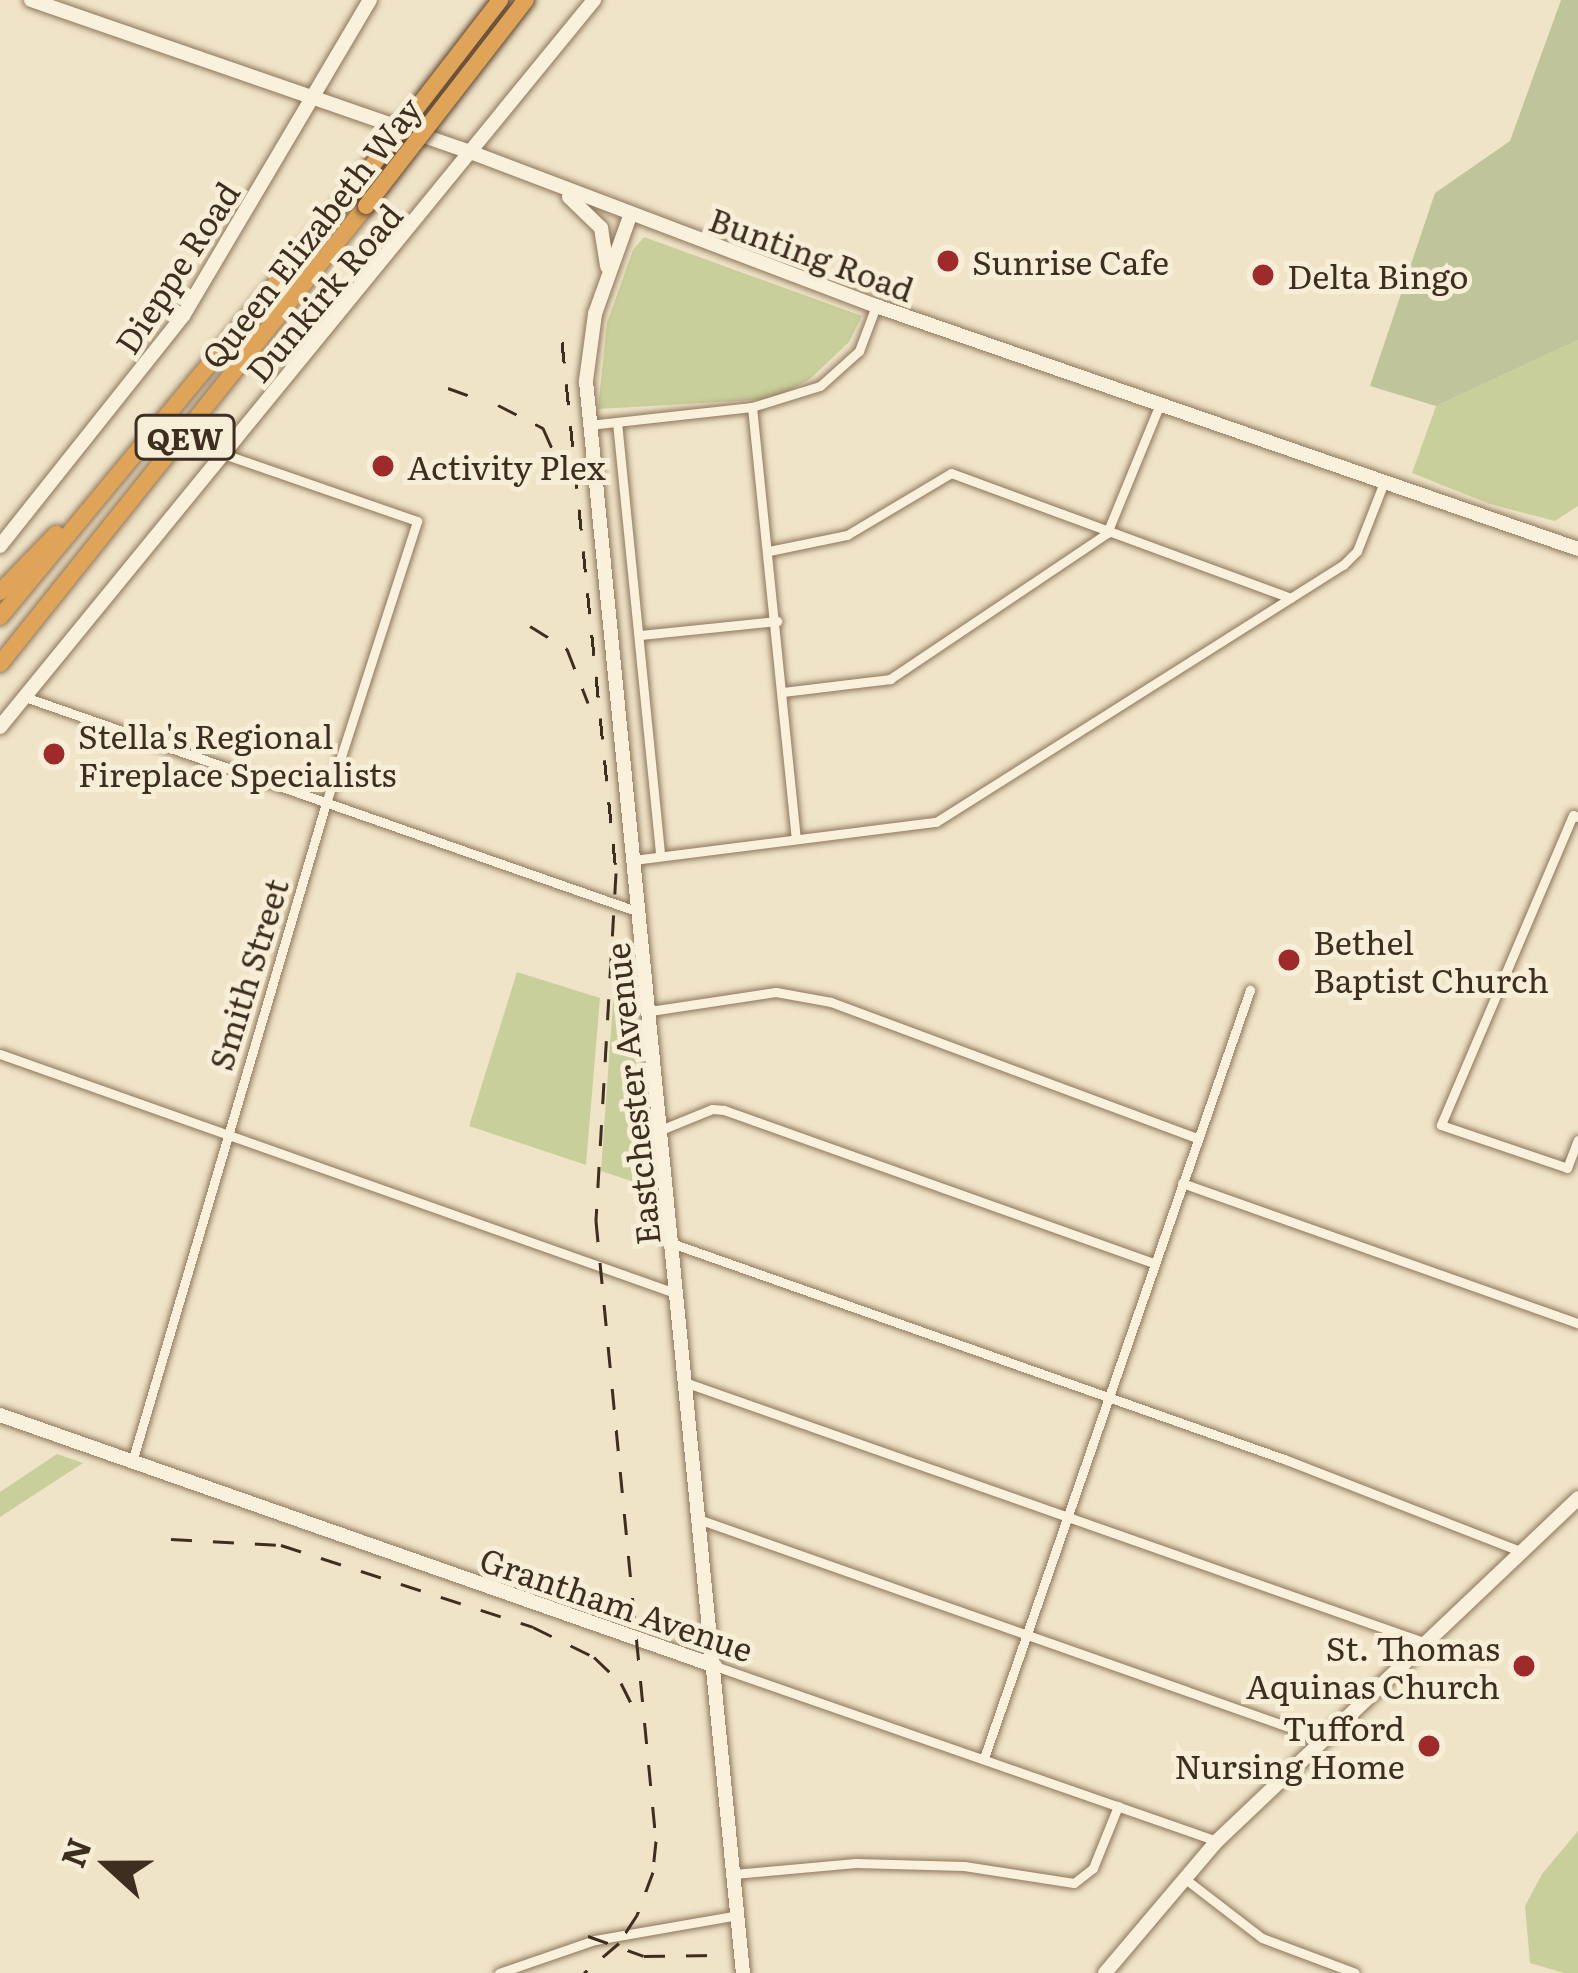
<!DOCTYPE html>
<html>
<head>
<meta charset="utf-8">
<style>
  body { margin:0 }
  #map { position:relative; width:1578px; height:1973px; overflow:hidden; background:#f0e4c8; font-family:Literata,serif }
  div>[style] { position:absolute }
  [style*='--x'] { left:calc(var(--x)*1px); top:calc(var(--y)*1px); width:calc(var(--w)*1px); rotate:calc(var(--a)*1deg) }
  .green>* { inset:0; background:#c9cf9b }
  .cemetery>* { inset:0; background:#bfc49a }
  .roads { filter:drop-shadow(0 0 3px #8d765c) drop-shadow(0 0 3px #8d765c) }
  .street>* { height:9px; margin:-4.5px; padding:0 4.5px; transform-origin:4.5px; border-radius:4.5px; background:#faf1dc }
  .secondary>* { height:14px; margin:-7px; padding:0 7px; transform-origin:7px; border-radius:7px; background:#faf1dc }
  .highway>* { height:16px; margin:-8px; padding:0 8px; transform-origin:8px; border-radius:8px; background:#e0a458 }
  .rail>* { height:3px; margin-top:-1.5px; transform-origin:0; background:repeating-linear-gradient(90deg,#3d2e20 0 21px,transparent 0 42px) }
  .bridges { filter:drop-shadow(0 0 3px #5b4430) drop-shadow(0 0 3px #5b4430) }
  .highway-bridge>* { height:16px; margin:-8px; padding:0 8px; transform-origin:8px; border-radius:8px; background:#e0a458 }
  .dots>* { width:33px; height:33px; translate:-50% -50%; box-sizing:border-box; border:6px solid #f7eed8; border-radius:50% }
  span { translate:-50% -50%; white-space:nowrap; text-align:center; line-height:1.15; -webkit-text-stroke:10px #f7eed8; paint-order:stroke }
  .shield-label span { padding:3px 9px; background:#f7eed8; border:3px solid; border-radius:9px; -webkit-text-stroke-width:0 }
  .shield-label { font-size:30px; color:#3d2e20; font-weight:700 }
  .street-label { font-size:33px; color:#3d2e20 }
  .poi-label { font-size:33px; color:#3d2e20 }
  .left { translate:0 -50%; text-align:left }
  .right { translate:-100% -50%; text-align:right }
  .north { position:absolute; left:48px; top:1805px; width:120px; height:120px; -webkit-text-stroke:9px #f7eed8; paint-order:stroke; rotate:291deg; font-size:33px; font-weight:700; line-height:48px; text-align:center; color:#3d2e20 }
  .north::after { content:''; display:block; margin:auto; width:42px; height:54px; background:#3d2e20; clip-path:polygon(50% 0,100% 100%,50% 72%,0 100%) }
</style>
</head>
<body>
<div id="map">
  <div class="green">
    <i style="clip-path:polygon(644px 237px,862px 316px,849px 342px,810px 379px,773px 399px,598px 409px,607px 323px,633px 250px)"></i>
    <i style="clip-path:polygon(1578px 340px,1578px 506px,1555px 521px,1490px 504px,1412px 473px,1436px 406px)"></i>
    <i style="clip-path:polygon(624px 945px,649px 1187px,601px 1171px,617px 946px)"></i>
    <i style="clip-path:polygon(517px 972px,600px 998px,586px 1165px,469px 1126px)"></i>
    <i style="clip-path:polygon(57px 1454px,83px 1463px,0 1517px,0 1492px)"></i>
    <i style="clip-path:polygon(1578px 1831px,1578px 1973px,1564px 1973px,1530px 1963px,1525px 1906px,1542px 1874px)"></i>
  </div>
  <div class="cemetery">
    <i style="clip-path:polygon(1561px 0,1578px 0,1578px 340px,1436px 406px,1370px 386px,1435px 193px,1510px 141px)"></i>
  </div>
  <div class="roads">
    <div class="street">
      <i style="--x:752;--y:407;--w:434;--a:84.2"></i>
      <i style="--x:617;--y:422;--w:435;--a:84.3"></i>
      <i style="--x:589;--y:425;--w:164;--a:-6.3"></i>
      <i style="--x:752;--y:407;--w:71;--a:-17.2"></i>
      <i style="--x:820;--y:386;--w:52;--a:-41.9"></i>
      <i style="--x:859;--y:351;--w:48;--a:-69.3"></i>
      <i style="--x:769;--y:551;--w:80;--a:-11.6"></i>
      <i style="--x:847;--y:535;--w:121;--a:-30.8"></i>
      <i style="--x:951;--y:473;--w:362;--a:20.2"></i>
      <i style="--x:640;--y:635;--w:138;--a:-5.8"></i>
      <i style="--x:783;--y:692;--w:108;--a:-6.9"></i>
      <i style="--x:890;--y:679;--w:262;--a:-33.9"></i>
      <i style="--x:1107;--y:533;--w:139;--a:-67.7"></i>
      <i style="--x:25;--y:697;--w:651;--a:19.3"></i>
      <i style="--x:1578;--y:817;--w:5;--a:-158"></i>
      <i style="--x:1573;--y:815;--w:337;--a:113.1"></i>
      <i style="--x:1441;--y:1125;--w:133;--a:18.8"></i>
      <i style="--x:1567;--y:1168;--w:30;--a:-69"></i>
      <i style="--x:634;--y:860;--w:304;--a:-7.2"></i>
      <i style="--x:936;--y:822;--w:481;--a:-32.3"></i>
      <i style="--x:1343;--y:565;--w:20;--a:-45"></i>
      <i style="--x:1357;--y:551;--w:74;--a:-68.6"></i>
      <i style="--x:650;--y:1011;--w:127;--a:-8.6"></i>
      <i style="--x:776;--y:992;--w:56;--a:10.3"></i>
      <i style="--x:831;--y:1002;--w:390;--a:20.4"></i>
      <i style="--x:0;--y:1054;--w:719;--a:19.49"></i>
      <i style="--x:663;--y:1129;--w:53;--a:-22.2"></i>
      <i style="--x:712;--y:1109;--w:12;--a:5"></i>
      <i style="--x:724;--y:1110;--w:455;--a:19.6"></i>
      <i style="--x:1182;--y:1183;--w:420;--a:19.5"></i>
      <i style="--x:674;--y:1244;--w:647;--a:19.42"></i>
      <i style="--x:1284;--y:1459;--w:256;--a:21.3"></i>
      <i style="--x:687;--y:1383;--w:783;--a:19.38"></i>
      <i style="--x:132;--y:1462;--w:687;--a:-73.6"></i>
      <i style="--x:326;--y:803;--w:296;--a:-72.1"></i>
      <i style="--x:417;--y:521;--w:204;--a:-160.9"></i>
      <i style="--x:701;--y:1520;--w:641;--a:19.4"></i>
      <i style="--x:1306;--y:1733;--w:18;--a:38"></i>
      <i style="--x:715;--y:1666;--w:532;--a:19.22"></i>
      <i style="--x:984;--y:1758;--w:813;--a:-70.9"></i>
      <i style="--x:734;--y:1874;--w:122;--a:-5.2"></i>
      <i style="--x:856;--y:1863;--w:108;--a:1.6"></i>
      <i style="--x:964;--y:1866;--w:111;--a:8.8"></i>
      <i style="--x:1074;--y:1883;--w:24;--a:-38"></i>
      <i style="--x:1093;--y:1868;--w:67;--a:-68"></i>
      <i style="--x:1184;--y:1878;--w:98;--a:37.6"></i>
      <i style="--x:1262;--y:1938;--w:99;--a:20.6"></i>
      <i style="--x:499;--y:1973;--w:102;--a:-19"></i>
      <i style="--x:595;--y:1940;--w:145;--a:-9.9"></i>
    </div>
    <div class="secondary">
      <i style="--x:31;--y:0;--w:468;--a:19.1"></i>
      <i style="--x:473;--y:153;--w:431;--a:20.8"></i>
      <i style="--x:876;--y:306;--w:743;--a:19.09"></i>
      <i style="--x:569;--y:197;--w:45;--a:44.1"></i>
      <i style="--x:601;--y:228;--w:39;--a:81"></i>
      <i style="--x:630;--y:216;--w:104;--a:109.7"></i>
      <i style="--x:595;--y:314;--w:68;--a:97.7"></i>
      <i style="--x:586;--y:381;--w:1600;--a:84.37"></i>
      <i style="--x:0;--y:546;--w:294;--a:-51.5"></i>
      <i style="--x:183;--y:316;--w:367;--a:-59.4"></i>
      <i style="--x:0;--y:727;--w:939;--a:-50.75"></i>
      <i style="--x:0;--y:1415;--w:758;--a:19.34"></i>
      <i style="--x:1105;--y:1973;--w:173;--a:-49.7"></i>
      <i style="--x:1217;--y:1841;--w:498;--a:-43.5"></i>
    </div>
    <div class="highway">
      <i style="--x:0;--y:592;--w:81;--a:-46"></i>
      <i style="--x:0;--y:617;--w:550;--a:-50.38"></i>
      <i style="--x:0;--y:664;--w:586;--a:-51.37"></i>
    </div>
  </div>
  <div class="rail">
    <i style="--x:562;--y:342;--w:534;--a:84.19"></i>
    <i style="--x:616;--y:873;--w:349;--a:93.3"></i>
    <i style="--x:596;--y:1221;--w:623;--a:84.47"></i>
    <i style="--x:656;--y:1841;--w:31;--a:96"></i>
    <i style="--x:653;--y:1872;--w:46;--a:110.4"></i>
    <i style="--x:637;--y:1915;--w:33;--a:123"></i>
    <i style="--x:619;--y:1943;--w:46;--a:139.4"></i>
    <i style="--x:448;--y:388;--w:29;--a:20"></i>
    <i style="--x:498;--y:405;--w:51;--a:27.1"></i>
    <i style="--x:543;--y:428;--w:57;--a:66.1"></i>
    <i style="--x:530;--y:626;--w:44;--a:31.9"></i>
    <i style="--x:567;--y:649;--w:58;--a:68.7"></i>
    <i style="--x:171;--y:1539;--w:110;--a:3.1"></i>
    <i style="--x:281;--y:1545;--w:265;--a:18"></i>
    <i style="--x:533;--y:1627;--w:68;--a:26.2"></i>
    <i style="--x:594;--y:1657;--w:37;--a:44"></i>
    <i style="--x:621;--y:1683;--w:40;--a:63.4"></i>
    <i style="--x:588;--y:1936;--w:59;--a:19.7"></i>
    <i style="--x:644;--y:1956;--w:73;--a:-0.8"></i>
  </div>
  <div class="bridges">
    <div class="highway-bridge">
      <i style="--x:351;--y:193;--w:244;--a:-52.3"></i>
      <i style="--x:366;--y:206;--w:261;--a:-52.2"></i>
    </div>
  </div>
  <div class="dots">
    <i style="left:948px;top:261px;background:#9e2a2b"></i>
    <i style="left:1263px;top:275px;background:#9e2a2b"></i>
    <i style="left:383px;top:466px;background:#9e2a2b"></i>
    <i style="left:54px;top:754px;background:#9e2a2b"></i>
    <i style="left:1289px;top:960px;background:#9e2a2b"></i>
    <i style="left:1524px;top:1666px;background:#9e2a2b"></i>
    <i style="left:1429px;top:1746px;background:#9e2a2b"></i>
  </div>
  <div class="shield-label">
    <span style="left:185px;top:437px">QEW</span>
  </div>
  <div class="street-label">
    <span style="left:310px;top:232px;rotate:-52deg">Queen Elizabeth Way</span>
    <span style="left:812px;top:253px;rotate:20deg">Bunting Road</span>
    <span style="left:176px;top:267px;rotate:-57deg">Dieppe Road</span>
    <span style="left:323px;top:292px;rotate:-50deg">Dunkirk Road</span>
    <span style="left:247px;top:974px;rotate:-73deg">Smith Street</span>
    <span style="left:631px;top:1094px;rotate:-96deg">Eastchester Avenue</span>
    <span style="left:617px;top:1603px;rotate:19deg">Grantham Avenue</span>
  </div>
  <div class="poi-label">
    <span class="left" style="left:972px;top:261px">Sunrise Cafe</span>
    <span class="left" style="left:1287px;top:275px">Delta Bingo</span>
    <span class="left" style="left:407px;top:466px">Activity Plex</span>
    <span class="left" style="left:78px;top:754px">Stella's Regional<br>Fireplace Specialists</span>
    <span class="left" style="left:1313px;top:960px">Bethel<br>Baptist Church</span>
    <span class="right" style="left:1500px;top:1666px">St. Thomas<br>Aquinas Church</span>
    <span class="right" style="left:1405px;top:1746px">Tufford<br>Nursing Home</span>
  </div>
  <div class="north">N</div>
</div>
</body>
</html>
